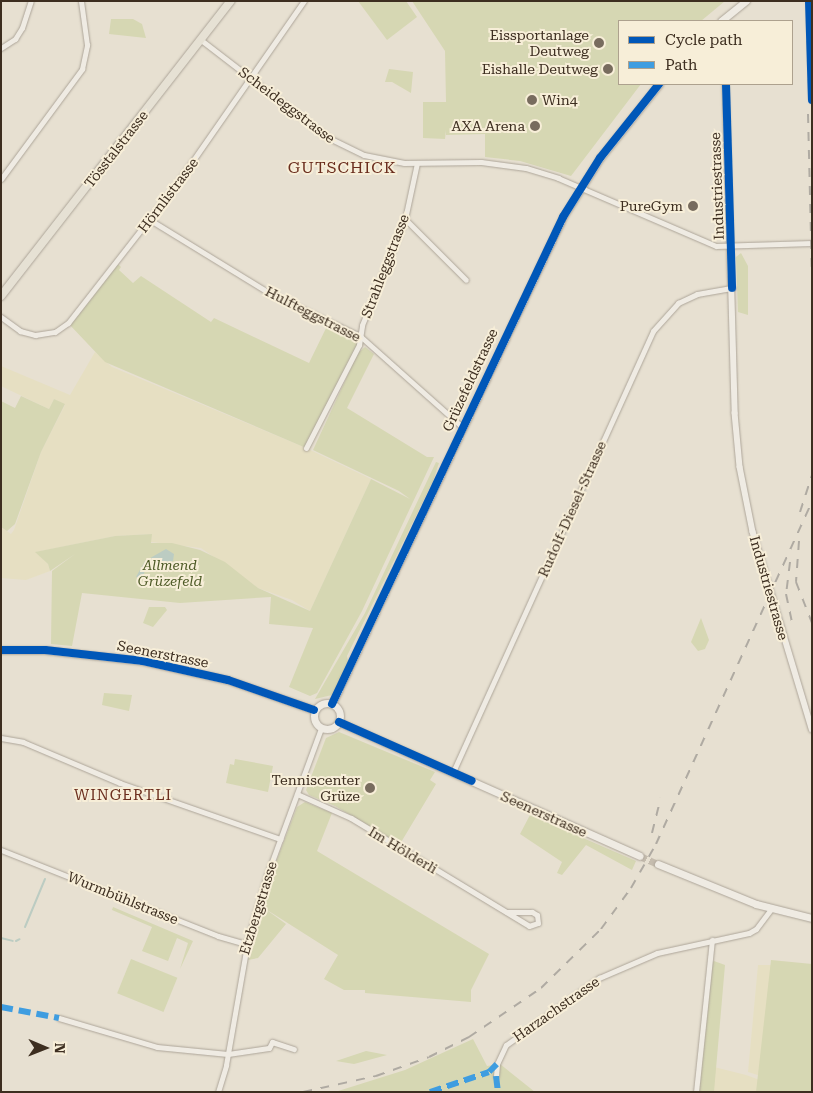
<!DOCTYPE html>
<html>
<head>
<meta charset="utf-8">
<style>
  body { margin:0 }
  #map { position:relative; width:813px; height:1093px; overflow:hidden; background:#e7e0d1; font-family:"Roboto Serif",serif }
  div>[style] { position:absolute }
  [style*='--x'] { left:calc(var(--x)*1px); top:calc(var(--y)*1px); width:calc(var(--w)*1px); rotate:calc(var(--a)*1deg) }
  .farmland>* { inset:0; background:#e6dfc2 }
  .green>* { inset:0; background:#d6d7b3; transform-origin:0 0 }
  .water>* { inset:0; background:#bcccc2 }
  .stream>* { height:2px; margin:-1px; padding:0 1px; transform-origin:1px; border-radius:1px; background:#bcccc2 }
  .secondary-tunnel>* { height:7px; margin-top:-3.5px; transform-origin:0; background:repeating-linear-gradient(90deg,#c5bcae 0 7px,transparent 0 10.5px) }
  .roads { filter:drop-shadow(0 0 1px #ada599) drop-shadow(0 0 1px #ada599) }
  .minor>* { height:5px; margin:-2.5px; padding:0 2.5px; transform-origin:2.5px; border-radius:2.5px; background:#efebe3 }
  .tertiary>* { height:5.5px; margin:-2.75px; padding:0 2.75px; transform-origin:2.75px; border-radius:2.75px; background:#efebe3 }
  .secondary>* { height:7px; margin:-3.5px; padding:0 3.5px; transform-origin:3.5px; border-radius:3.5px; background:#efebe3 }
  .secondary>.ring { margin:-3.5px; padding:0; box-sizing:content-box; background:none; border:7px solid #efebe3; border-radius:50% }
  .primary>* { height:8px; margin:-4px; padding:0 4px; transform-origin:4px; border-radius:4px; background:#e6e1d4 }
  .rail>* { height:2px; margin-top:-1px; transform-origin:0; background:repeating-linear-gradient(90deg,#afaaa2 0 9px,transparent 0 18px) }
  .quiet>* { height:6px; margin-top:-3px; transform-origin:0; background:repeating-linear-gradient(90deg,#3f9de0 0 12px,transparent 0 18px) }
  .cycleway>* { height:8px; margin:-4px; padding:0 4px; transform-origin:4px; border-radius:4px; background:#0057b8 }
  .dots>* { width:14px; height:14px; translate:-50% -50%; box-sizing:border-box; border:2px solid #f7eed8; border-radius:50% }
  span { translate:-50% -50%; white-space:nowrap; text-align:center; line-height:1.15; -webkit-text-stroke:4px #f7eed8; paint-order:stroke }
  .poi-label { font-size:14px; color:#3d2e20 }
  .right { translate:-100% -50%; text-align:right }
  .left { translate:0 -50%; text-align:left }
  .street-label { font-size:14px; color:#3d2e20 }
  .park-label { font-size:14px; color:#4d5a26; font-style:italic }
  .neighbourhood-label { font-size:15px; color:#6b2e1e; letter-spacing:1px }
  .quarter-label { font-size:16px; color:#6b2e1e; letter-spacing:1px }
  .frame { position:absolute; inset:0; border:2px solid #3d2e20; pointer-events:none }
  .legend { position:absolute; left:618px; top:20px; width:175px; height:65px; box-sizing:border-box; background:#f7eed8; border:1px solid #ada18e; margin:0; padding:6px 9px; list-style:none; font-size:15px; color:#3d2e20 }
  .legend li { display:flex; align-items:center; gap:10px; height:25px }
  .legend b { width:25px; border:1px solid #ada18e }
  .north { position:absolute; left:20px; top:1023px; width:50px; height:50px; -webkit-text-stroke:4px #f7eed8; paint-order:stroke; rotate:91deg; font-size:14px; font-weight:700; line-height:20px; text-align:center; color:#3d2e20 }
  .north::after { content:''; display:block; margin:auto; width:18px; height:22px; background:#3d2e20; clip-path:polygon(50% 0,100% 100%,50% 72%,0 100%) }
</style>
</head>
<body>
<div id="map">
  <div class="farmland">
    <i style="clip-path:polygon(95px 352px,112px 367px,306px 448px,371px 479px,310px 611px,292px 600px,258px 588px,201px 548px,151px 542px,151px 534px,115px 536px,36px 552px,48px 564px,50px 571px,26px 580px,1px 578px,1px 527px,11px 534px,14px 530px,41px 452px,65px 405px,54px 399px,49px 409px,1px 386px,1px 366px,70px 395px)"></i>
    <i style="clip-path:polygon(758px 965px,783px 965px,812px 1092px,748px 1072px)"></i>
    <i style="clip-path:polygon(714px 1067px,746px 1075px,794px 1092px,714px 1092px)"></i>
  </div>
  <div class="green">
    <i style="clip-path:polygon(358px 1px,406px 1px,417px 17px,387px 40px)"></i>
    <i style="clip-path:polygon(412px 1px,725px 1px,701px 21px,619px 21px,619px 84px,641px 84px,571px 176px,520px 161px,485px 157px,485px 134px,446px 135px,446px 130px,445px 139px,423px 138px,423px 102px,446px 102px,445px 51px)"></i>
    <i style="clip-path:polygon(111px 19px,133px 19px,142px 24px,146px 38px,109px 34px)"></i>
    <i style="clip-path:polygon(389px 69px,413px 72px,411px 93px,392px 82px,385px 82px)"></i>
    <i style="clip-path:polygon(741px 253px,748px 266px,748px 315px,738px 312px,736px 257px)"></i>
    <i style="clip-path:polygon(116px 262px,121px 267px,119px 270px,133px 283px,141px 276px,211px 322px,214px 318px,309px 363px,330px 320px,360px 336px,359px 345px,306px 448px,105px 362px,68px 323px)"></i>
    <i style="clip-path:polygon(365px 347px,374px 354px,347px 408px,427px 457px,434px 457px,362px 611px,317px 693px,310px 696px,289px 687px,313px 628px,269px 624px,271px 597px,180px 603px,82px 593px,72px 646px,51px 644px,52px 571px,75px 554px,50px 571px,48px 564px,35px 552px,115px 536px,152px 534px,151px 543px,172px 543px,200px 550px,225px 562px,258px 588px,310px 611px,371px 479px,410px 499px,399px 491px,313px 450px,358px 353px)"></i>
    <i style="clip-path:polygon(21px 396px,49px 409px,54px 399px,65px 404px,41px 452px,15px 524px,7px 531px,1px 527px,1px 401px,15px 408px)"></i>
    <i style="clip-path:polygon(436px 462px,439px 463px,433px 481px,347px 656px,348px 662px,338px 683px,332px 695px,315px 699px,365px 613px)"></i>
    <i style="clip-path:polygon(149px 607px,165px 607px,167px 610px,153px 627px,143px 623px)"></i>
    <i style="clip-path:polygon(701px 618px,709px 640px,705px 649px,698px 651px,691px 642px)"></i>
    <i style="clip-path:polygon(104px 693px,132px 695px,129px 711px,102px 705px)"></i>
    <i style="clip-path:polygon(339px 732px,435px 772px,430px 780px,436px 784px,400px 844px,335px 806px,309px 795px,306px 790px,326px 738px)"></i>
    <i style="clip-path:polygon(235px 759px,273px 766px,268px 792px,226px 783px,230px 764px,234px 765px)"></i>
    <i style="clip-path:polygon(305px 802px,332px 813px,317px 851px,489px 954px,471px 990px,471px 1002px,365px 993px,365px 990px,344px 990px,324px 979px,338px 955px,264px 908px,286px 924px,258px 958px,248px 960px,268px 883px,297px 807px)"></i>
    <i style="clip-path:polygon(530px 815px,636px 861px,632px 870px,586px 845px,562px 875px,557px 873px,562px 862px,520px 834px)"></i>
    <i style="clip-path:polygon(113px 907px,193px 941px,180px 969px,188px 943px,177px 938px,168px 961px,142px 951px,152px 927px,112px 910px)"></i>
    <i style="left:131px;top:959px;width:50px;height:37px;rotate:22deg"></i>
    <i style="clip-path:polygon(771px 960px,812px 964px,812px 1092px,756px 1092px)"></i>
    <i style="clip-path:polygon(714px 961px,725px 965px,714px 1092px,696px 1092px,710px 965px)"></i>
    <i style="clip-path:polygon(473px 1039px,487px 1066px,500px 1064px,535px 1092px,335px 1092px,405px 1070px)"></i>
    <i style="clip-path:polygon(366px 1051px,387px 1055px,354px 1064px,336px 1061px)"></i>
  </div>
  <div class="water">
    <i style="clip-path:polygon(166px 549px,174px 554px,173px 561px,146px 568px,142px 579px,136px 577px,145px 561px)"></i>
  </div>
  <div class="stream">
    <i style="--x:25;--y:927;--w:52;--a:-67.4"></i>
    <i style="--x:1;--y:938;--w:12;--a:14"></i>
    <i style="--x:16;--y:941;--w:4;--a:-27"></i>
  </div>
  <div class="secondary-tunnel">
    <i style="--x:640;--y:856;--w:20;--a:24"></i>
  </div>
  <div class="roads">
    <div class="minor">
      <i style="--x:809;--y:1;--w:99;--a:88.3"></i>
      <i style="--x:201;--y:40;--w:159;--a:37.6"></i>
      <i style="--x:327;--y:137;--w:41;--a:25.9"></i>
      <i style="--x:364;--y:155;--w:41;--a:11.3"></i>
      <i style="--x:404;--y:163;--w:77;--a:-0.7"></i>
      <i style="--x:481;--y:162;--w:45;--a:7.6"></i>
      <i style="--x:526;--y:168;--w:34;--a:17"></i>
      <i style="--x:558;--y:178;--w:172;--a:23.3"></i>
      <i style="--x:716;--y:246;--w:96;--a:-1.8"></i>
      <i style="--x:1;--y:48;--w:17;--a:-33"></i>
      <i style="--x:15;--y:39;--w:13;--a:-58"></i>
      <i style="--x:22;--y:28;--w:28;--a:-72"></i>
      <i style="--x:1;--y:179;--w:137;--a:-53.6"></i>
      <i style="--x:82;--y:69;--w:25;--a:-78"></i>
      <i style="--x:87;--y:45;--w:44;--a:-97.8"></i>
      <i style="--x:405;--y:219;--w:86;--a:45"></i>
      <i style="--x:150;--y:220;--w:140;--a:31.5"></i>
      <i style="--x:269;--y:293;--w:101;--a:25.3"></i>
      <i style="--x:360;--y:336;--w:137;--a:41.7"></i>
      <i style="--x:1;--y:317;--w:24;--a:36"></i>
      <i style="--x:20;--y:331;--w:16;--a:15"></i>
      <i style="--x:35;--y:335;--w:20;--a:-9"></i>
      <i style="--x:55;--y:332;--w:16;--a:-35"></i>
      <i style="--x:68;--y:323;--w:179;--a:-52"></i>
      <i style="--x:178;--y:182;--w:221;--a:-55.2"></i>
      <i style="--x:306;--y:448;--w:116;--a:-62.8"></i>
      <i style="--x:359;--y:345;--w:20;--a:-81"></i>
      <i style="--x:362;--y:325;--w:114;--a:-67.9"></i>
      <i style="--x:405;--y:219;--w:57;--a:-77.9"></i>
      <i style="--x:1;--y:738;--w:22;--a:10"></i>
      <i style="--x:23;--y:742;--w:105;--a:22.9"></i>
      <i style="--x:120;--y:783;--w:170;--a:19.3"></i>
      <i style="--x:453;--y:772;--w:484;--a:-65.6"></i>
      <i style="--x:653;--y:331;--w:38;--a:-48"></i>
      <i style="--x:678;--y:303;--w:21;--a:-25"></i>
      <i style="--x:697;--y:294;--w:36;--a:-10"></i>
      <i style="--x:297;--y:794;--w:59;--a:24"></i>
      <i style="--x:351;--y:818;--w:208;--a:31.2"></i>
      <i style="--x:529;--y:926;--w:9;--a:-18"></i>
      <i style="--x:538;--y:923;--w:8;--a:-97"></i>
      <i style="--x:537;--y:915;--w:6;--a:-149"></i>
      <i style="--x:532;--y:912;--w:25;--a:180"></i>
      <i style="--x:1;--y:850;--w:233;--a:21.6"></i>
      <i style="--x:218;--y:936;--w:29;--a:16"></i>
      <i style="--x:59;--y:1018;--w:102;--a:16.5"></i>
      <i style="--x:157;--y:1047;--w:71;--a:5.6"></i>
      <i style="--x:228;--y:1054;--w:41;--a:-8.3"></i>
      <i style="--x:269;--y:1048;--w:7;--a:-63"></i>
      <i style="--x:272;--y:1042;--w:23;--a:18"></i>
      <i style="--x:496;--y:1076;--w:12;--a:-85"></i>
      <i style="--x:497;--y:1064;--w:21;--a:-65"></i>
      <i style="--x:506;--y:1045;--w:115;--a:-35.8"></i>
      <i style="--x:599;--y:978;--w:63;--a:-23.3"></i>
      <i style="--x:657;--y:953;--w:94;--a:-12.3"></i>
      <i style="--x:749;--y:933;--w:8;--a:-30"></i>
      <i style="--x:756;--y:929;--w:25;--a:-53"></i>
      <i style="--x:218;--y:1092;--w:28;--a:-73"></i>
      <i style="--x:226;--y:1065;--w:128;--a:-80.1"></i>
      <i style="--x:248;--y:939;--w:67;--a:-73.5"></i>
      <i style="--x:267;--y:875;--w:157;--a:-69.8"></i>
      <i style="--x:696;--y:1092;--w:153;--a:-84"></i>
    </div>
    <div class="tertiary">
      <i style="--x:726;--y:84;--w:329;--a:88.4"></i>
      <i style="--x:735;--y:413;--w:54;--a:84.7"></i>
      <i style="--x:740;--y:467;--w:66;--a:78.7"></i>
      <i style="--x:753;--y:532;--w:206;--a:73.3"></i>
    </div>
    <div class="secondary">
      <i style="--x:721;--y:21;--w:32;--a:-39"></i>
      <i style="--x:1;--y:650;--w:44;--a:0"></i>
      <i style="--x:45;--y:650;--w:99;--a:6.4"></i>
      <i style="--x:143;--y:661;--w:87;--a:12.6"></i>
      <i style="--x:228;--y:680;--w:91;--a:19.2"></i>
      <i class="ring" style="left:314px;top:703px;width:19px;height:19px"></i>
      <i style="--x:332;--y:704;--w:539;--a:-64.62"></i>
      <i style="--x:563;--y:217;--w:70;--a:-57.9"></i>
      <i style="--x:600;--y:158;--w:95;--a:-51.4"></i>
      <i style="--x:339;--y:722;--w:329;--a:24"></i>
      <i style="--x:658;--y:864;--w:106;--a:22.2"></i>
      <i style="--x:756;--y:904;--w:58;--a:14"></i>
    </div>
    <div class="primary">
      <i style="--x:1;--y:296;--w:374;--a:-52.1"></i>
    </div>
  </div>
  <div class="rail">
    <i style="--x:808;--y:114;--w:161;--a:88.6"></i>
    <i style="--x:800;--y:512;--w:38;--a:-72"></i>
    <i style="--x:799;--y:541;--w:41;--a:94.2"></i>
    <i style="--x:796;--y:582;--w:44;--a:68.7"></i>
    <i style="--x:790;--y:562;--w:32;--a:97"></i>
    <i style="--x:786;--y:594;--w:34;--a:78"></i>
    <i style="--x:652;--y:833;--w:36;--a:-76"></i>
    <i style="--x:303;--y:1092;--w:75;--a:-12.4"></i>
    <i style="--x:376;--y:1076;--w:56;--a:-19.7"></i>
    <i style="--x:429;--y:1057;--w:45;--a:-26.6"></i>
    <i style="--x:469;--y:1037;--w:87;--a:-34.2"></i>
    <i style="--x:541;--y:988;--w:84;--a:-44.5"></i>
    <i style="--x:601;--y:929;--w:51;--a:-53.8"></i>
    <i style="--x:631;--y:888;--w:51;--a:-60.4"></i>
    <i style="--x:656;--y:844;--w:377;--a:-65.5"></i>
  </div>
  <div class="quiet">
    <i style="--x:1;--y:1007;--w:59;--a:10.7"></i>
    <i style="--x:496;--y:1076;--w:16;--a:83"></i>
    <i style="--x:430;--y:1092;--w:62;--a:-18.7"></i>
    <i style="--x:489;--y:1072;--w:11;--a:-45"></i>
  </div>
  <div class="cycleway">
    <i style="--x:809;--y:1;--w:99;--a:88.3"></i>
    <i style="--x:726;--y:84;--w:204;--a:88.3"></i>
    <i style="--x:1;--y:650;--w:44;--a:0"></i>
    <i style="--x:45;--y:650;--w:99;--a:6.4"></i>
    <i style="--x:143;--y:661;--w:87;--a:12.6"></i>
    <i style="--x:228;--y:680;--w:91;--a:19.2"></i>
    <i style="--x:332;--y:704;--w:539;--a:-64.62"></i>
    <i style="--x:563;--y:217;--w:70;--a:-57.9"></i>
    <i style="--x:600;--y:158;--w:95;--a:-51.4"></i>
    <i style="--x:339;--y:722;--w:145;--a:23.9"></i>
  </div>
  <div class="dots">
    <i style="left:599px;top:43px;background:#786c5e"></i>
    <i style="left:608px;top:69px;background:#786c5e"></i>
    <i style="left:532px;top:100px;background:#786c5e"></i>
    <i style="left:535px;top:126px;background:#786c5e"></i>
    <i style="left:693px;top:206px;background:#786c5e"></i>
    <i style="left:370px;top:788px;background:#786c5e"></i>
  </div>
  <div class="poi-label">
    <span class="right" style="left:589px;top:43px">Eissportanlage<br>Deutweg</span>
    <span class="right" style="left:598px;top:69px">Eishalle Deutweg</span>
    <span class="left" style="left:542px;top:100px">Win4</span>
    <span class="right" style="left:525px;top:126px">AXA Arena</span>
    <span class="right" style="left:683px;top:206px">PureGym</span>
    <span class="right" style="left:360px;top:788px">Tenniscenter<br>Grüze</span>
  </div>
  <div class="street-label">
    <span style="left:287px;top:105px;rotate:37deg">Scheideggstrasse</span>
    <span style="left:116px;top:149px;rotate:-52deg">Tösstalstrasse</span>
    <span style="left:717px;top:186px;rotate:-92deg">Industriestrasse</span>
    <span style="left:168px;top:195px;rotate:-53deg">Hörnlistrasse</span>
    <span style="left:385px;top:266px;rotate:-69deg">Strahleggstrasse</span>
    <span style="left:313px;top:314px;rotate:27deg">Hulfteggstrasse</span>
    <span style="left:470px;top:380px;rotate:-65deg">Grüzefeldstrasse</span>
    <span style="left:572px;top:509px;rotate:-66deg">Rudolf-Diesel-Strasse</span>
    <span style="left:769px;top:588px;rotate:74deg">Industriestrasse</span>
    <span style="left:163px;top:654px;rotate:11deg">Seenerstrasse</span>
    <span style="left:544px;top:814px;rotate:24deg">Seenerstrasse</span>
    <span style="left:403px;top:850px;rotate:31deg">Im Hölderli</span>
    <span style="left:123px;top:898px;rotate:22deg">Wurmbühlstrasse</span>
    <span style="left:258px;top:908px;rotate:-73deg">Etzbergstrasse</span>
    <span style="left:556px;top:1009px;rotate:-35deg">Harzachstrasse</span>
  </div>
  <div class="park-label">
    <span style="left:170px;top:573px">Allmend<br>Grüzefeld</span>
  </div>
  <div class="neighbourhood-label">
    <span style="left:123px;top:796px">WINGERTLI</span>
  </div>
  <div class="quarter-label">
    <span style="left:342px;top:168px">GUTSCHICK</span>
  </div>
  <div class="frame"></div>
  <ul class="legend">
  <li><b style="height:6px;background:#0057b8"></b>Cycle path</li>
  <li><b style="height:6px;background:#3f9de0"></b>Path</li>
  </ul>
  <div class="north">N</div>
</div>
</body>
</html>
